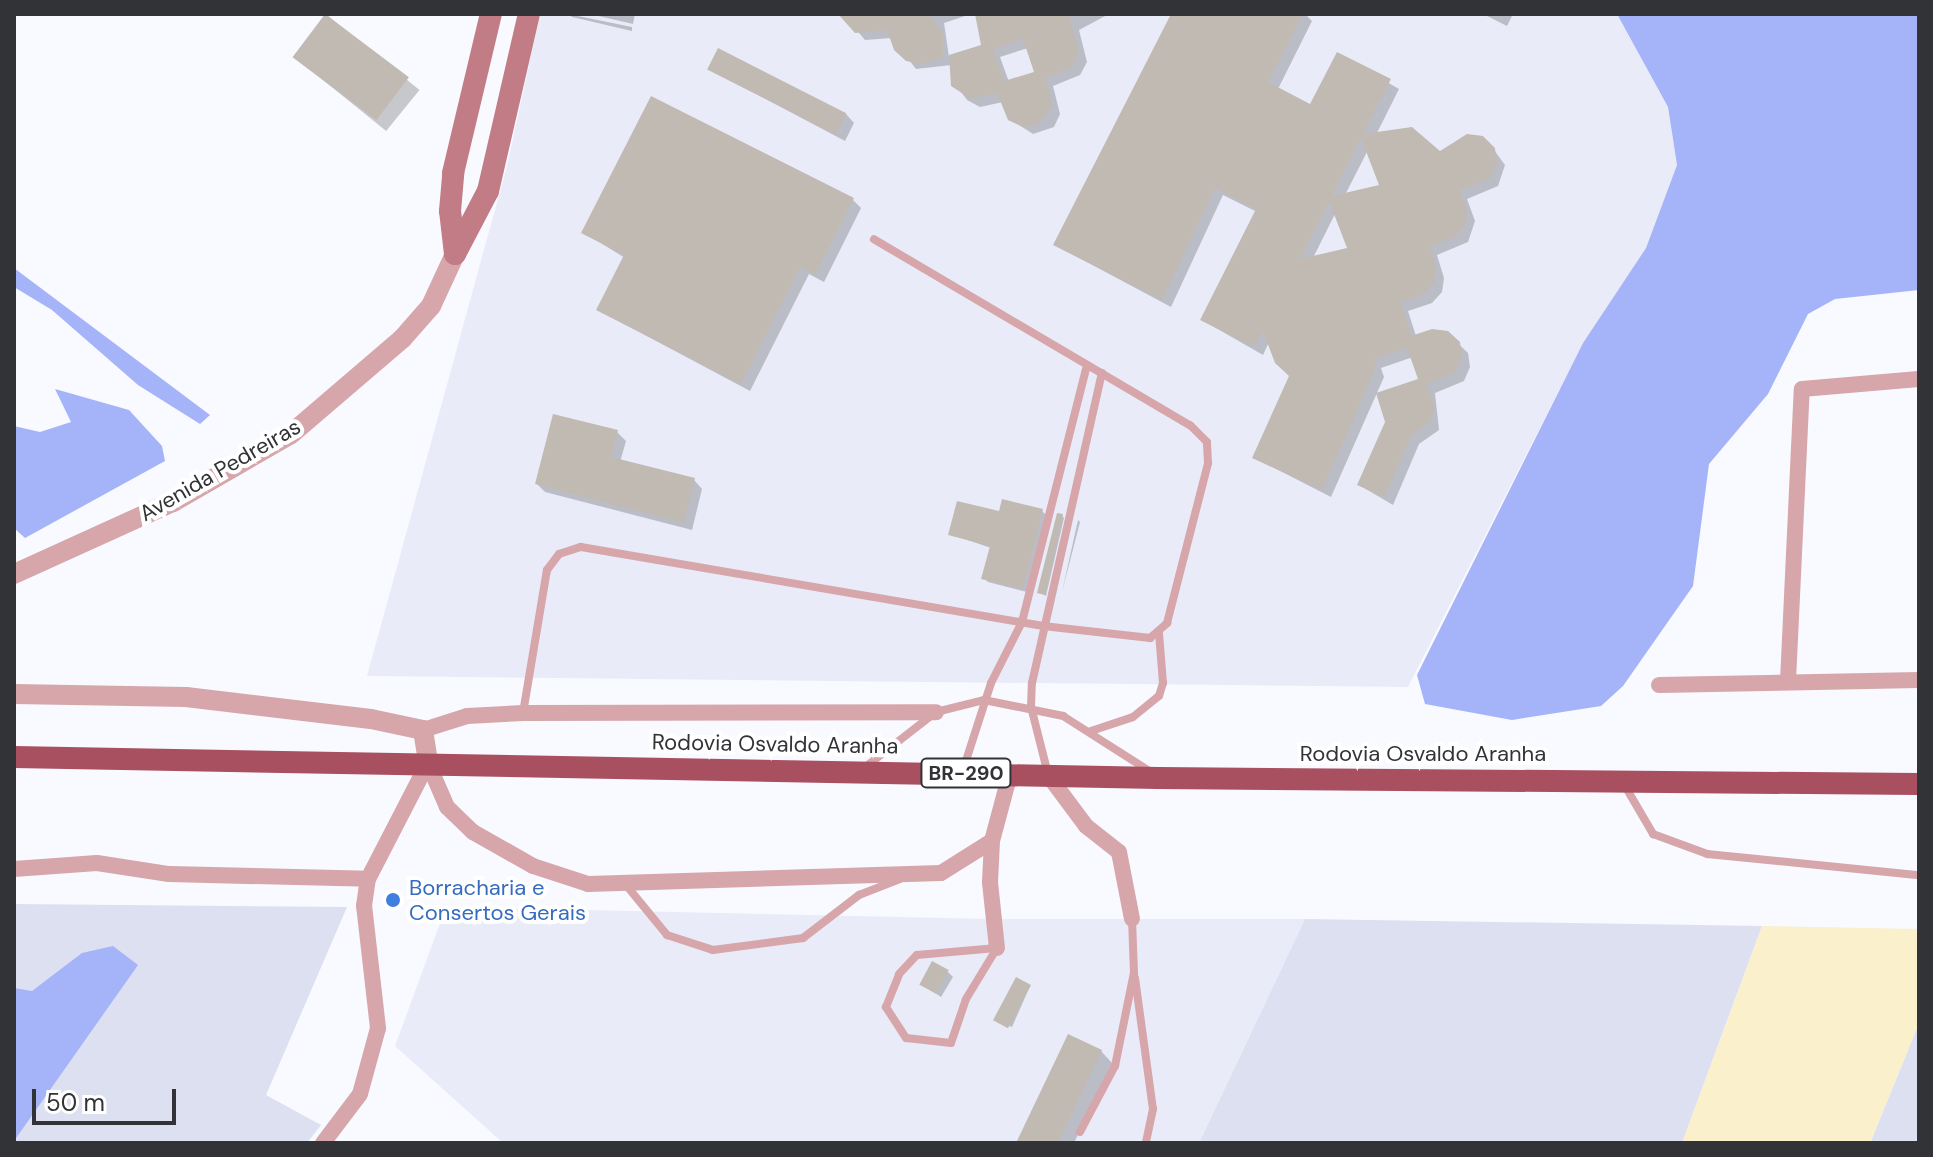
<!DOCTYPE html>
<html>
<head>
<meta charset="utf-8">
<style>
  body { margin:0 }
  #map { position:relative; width:1933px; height:1157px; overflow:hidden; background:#f8faff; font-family:"DM Sans",sans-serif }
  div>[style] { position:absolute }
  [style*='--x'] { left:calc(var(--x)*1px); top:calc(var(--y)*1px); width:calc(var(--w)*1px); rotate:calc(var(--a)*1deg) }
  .built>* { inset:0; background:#e9ecf8 }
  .green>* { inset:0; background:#dce0f0 }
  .forest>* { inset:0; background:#a5b3f9 }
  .sand>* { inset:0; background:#faf0cb }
  .shadow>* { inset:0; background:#0003; transform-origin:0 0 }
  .building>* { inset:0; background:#c0bab3; transform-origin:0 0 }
  .service>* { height:8px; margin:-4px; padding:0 4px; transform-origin:4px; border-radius:4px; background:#d6a6ab }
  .minor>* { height:16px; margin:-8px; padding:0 8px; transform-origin:8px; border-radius:8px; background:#d6a6ab }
  .tertiary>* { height:20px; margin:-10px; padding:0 10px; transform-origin:10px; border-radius:10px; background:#d6a6ab }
  .secondary>* { height:22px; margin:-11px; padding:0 11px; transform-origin:11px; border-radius:11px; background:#c17c86 }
  .trunk>* { height:22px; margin:-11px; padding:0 11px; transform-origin:11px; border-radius:11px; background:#a84f60 }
  .dots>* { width:22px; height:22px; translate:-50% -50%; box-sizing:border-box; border:4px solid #fff; border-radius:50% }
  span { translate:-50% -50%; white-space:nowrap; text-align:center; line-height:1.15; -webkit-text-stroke:8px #fff; paint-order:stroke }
  .shield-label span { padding:2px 6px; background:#fff; border:2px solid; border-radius:6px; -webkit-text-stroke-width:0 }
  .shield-label { font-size:20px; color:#323336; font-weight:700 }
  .street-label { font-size:22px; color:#323336 }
  .shop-label { font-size:22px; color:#366cbe }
  .left { translate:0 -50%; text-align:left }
  .frame { position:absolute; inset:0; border:16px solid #323336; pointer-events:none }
  .scale { position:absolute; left:32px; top:1089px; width:144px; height:36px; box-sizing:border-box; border:4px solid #323336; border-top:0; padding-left:10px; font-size:24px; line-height:28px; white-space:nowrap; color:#323336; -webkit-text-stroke:6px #fff; paint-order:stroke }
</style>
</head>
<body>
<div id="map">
  <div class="built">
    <i style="clip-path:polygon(540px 14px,1617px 14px,1668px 107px,1677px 165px,1646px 248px,1583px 343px,1408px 687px,367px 676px,507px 166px)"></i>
    <i style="clip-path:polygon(446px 907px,992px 919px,1305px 919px,1199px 1143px,503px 1143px,395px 1046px)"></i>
  </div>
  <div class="green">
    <i style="clip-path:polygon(14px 904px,347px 907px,266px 1095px,321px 1125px,307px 1143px,14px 1143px)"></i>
    <i style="clip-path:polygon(1305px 919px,1762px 926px,1682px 1143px,1199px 1143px)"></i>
    <i style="clip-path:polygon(1919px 1023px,1919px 1143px,1870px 1143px,1871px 1141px)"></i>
  </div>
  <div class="forest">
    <i style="clip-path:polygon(1617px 14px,1919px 14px,1919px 290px,1835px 299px,1808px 314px,1768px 394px,1709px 464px,1693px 586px,1623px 686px,1601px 706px,1512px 720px,1425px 704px,1417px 675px,1583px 343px,1646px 248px,1677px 165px,1668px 107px)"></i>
    <i style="clip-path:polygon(14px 268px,210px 415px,200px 424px,138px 385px,52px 310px,14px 287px)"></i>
    <i style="clip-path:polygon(55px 389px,129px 410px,162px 446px,165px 461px,25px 538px,14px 528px,14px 426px,40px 432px,71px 422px)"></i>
    <i style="clip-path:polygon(113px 946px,138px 965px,14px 1141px,14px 988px,32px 991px,82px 953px)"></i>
  </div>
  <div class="sand">
    <i style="clip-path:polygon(1762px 926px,1919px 929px,1919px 1023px,1870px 1143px,1682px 1143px)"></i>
  </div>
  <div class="shadow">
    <i style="clip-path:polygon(568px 14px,632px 27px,632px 31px,572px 17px)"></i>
    <i style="clip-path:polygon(590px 14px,635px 14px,633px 24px)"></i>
    <i style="clip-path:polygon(evenodd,843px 14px,971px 14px,944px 23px,949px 57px,983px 46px,978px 14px,1109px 14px,1079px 30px,1087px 62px,1080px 75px,1053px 86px,1060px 114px,1054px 127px,1033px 134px,1010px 119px,1003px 102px,980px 107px,967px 100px,951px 78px,951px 65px,916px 69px,892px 38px,865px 40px,843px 14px,1028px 48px,1037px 73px,1009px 82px,1000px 57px,1028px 48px)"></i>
    <i style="clip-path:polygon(evenodd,1173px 14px,1305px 14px,1312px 21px,1278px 89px,1311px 106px,1338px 54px,1399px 89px,1376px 135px,1440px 154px,1489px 143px,1505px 165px,1498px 186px,1467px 199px,1475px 221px,1468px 242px,1437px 255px,1444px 278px,1442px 292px,1432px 303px,1408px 311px,1416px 336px,1447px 333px,1468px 353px,1470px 367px,1464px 381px,1435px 393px,1439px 430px,1419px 444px,1393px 505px,1359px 485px,1421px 381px,1413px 357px,1381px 368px,1384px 377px,1331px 497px,1255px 458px,1291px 376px,1269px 342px,1263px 355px,1202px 320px,1257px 212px,1223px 195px,1171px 307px,1055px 245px,1173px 14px,1368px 150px,1382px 186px,1345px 195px,1368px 150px,1173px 14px,1335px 214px,1349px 249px,1313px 258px,1335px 214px)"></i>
    <i style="clip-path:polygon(1483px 14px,1513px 14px,1507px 26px)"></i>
    <i style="left:327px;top:15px;width:119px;height:53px;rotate:39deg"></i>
    <i style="clip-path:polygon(709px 69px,846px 114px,854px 123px,845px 141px)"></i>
    <i style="clip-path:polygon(853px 200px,861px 208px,824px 282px,809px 274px,750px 391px,598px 310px,625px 258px,583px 232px)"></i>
    <i style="clip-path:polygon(617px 432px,626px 441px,620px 462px,694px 480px,702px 489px,692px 530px,545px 492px,537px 484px)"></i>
    <i style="clip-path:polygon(1042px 511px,1046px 515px,1027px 592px,988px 582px,984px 578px,991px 548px,950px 534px,1000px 514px)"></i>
    <i style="clip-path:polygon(1062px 516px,1064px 518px,1046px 596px,1039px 592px)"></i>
    <i style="clip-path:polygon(1078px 520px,1080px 522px,1062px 592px)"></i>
    <i style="clip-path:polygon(948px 972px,953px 977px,941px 997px,920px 983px)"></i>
    <i style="clip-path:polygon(1030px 986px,1012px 1027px,997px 1020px)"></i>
    <i style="clip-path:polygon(1101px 1051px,1112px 1063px,1074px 1143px,1018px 1143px)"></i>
  </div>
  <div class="building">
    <i style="left:325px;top:14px;width:105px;height:54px;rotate:37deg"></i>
    <i style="clip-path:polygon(838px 14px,929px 14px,943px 34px,943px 57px,922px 64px,906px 61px,894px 50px,887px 30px,855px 33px)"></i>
    <i style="clip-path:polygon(evenodd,975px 14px,1069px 14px,1079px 53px,1072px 67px,1046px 78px,1052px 105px,1039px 124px,1023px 127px,1008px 120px,997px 93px,971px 99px,951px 86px,949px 55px,981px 45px,975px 14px,1023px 39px,1034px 72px,1004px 81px,993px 49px,1023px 39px)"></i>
    <i style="clip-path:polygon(evenodd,1171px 14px,1303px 14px,1268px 82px,1310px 104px,1337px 52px,1391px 79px,1363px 134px,1412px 127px,1440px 151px,1467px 134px,1483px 136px,1495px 148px,1497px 164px,1490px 178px,1460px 190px,1467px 211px,1464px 227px,1453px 238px,1430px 246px,1436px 268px,1434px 283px,1423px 295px,1401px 302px,1411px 336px,1432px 329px,1448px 331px,1460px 342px,1462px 358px,1455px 372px,1427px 384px,1434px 405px,1431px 421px,1411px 436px,1384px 497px,1357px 485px,1385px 422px,1376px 393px,1418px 379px,1407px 348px,1374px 359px,1376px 367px,1322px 490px,1252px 458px,1289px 376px,1275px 363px,1263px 331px,1254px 347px,1200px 320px,1256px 209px,1215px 188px,1162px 300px,1053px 245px,1171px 14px,1361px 138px,1379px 185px,1332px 196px,1336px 187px,1361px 138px,1171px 14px,1329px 201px,1347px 248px,1300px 259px,1325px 210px,1329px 201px)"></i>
    <i style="left:718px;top:48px;width:144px;height:24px;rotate:27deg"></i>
    <i style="clip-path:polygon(651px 96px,854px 198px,815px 275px,800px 267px,741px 384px,596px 310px,624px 255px,581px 233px)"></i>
    <i style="clip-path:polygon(553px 414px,618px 430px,611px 457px,695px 478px,684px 523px,535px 484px)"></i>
    <i style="clip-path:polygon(1002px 499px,1043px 509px,1023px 589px,981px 579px,990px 546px,948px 535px,957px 501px,999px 511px)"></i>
    <i style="clip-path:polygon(1057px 513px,1063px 514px,1045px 595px,1037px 593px)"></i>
    <i style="left:932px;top:961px;width:19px;height:27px;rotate:28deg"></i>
    <i style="left:1016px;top:977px;width:17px;height:49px;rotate:28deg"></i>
    <i style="clip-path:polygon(1068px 1034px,1102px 1050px,1058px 1143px,1016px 1143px)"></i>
  </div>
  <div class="service">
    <i style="--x:523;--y:713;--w:145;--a:-80.5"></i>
    <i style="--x:547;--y:570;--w:20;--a:-53"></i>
    <i style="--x:559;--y:554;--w:23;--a:-18"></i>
    <i style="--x:581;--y:547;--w:469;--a:9.7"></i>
    <i style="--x:1043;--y:626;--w:108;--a:6.4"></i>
    <i style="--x:1150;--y:638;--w:23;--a:-41"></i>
    <i style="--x:1167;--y:623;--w:165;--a:-75.6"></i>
    <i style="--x:1208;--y:463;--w:21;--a:-93"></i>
    <i style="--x:1207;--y:442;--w:23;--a:-135"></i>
    <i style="--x:1191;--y:426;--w:368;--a:-149.5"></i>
    <i style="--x:1091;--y:731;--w:44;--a:-18.4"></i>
    <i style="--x:1133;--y:717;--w:33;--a:-39"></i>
    <i style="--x:1159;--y:696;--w:14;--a:-73"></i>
    <i style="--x:1163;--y:683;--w:50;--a:-94.6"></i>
    <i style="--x:864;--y:768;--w:91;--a:-37.9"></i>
    <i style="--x:936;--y:712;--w:49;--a:-14"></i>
    <i style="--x:984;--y:700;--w:81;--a:11.4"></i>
    <i style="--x:1063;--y:716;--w:104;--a:32.5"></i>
    <i style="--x:962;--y:773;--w:95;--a:-72.1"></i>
    <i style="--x:991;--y:683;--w:68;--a:-63.1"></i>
    <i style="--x:1022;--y:622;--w:265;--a:-75.8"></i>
    <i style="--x:1048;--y:774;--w:69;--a:-104.2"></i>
    <i style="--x:1031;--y:707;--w:24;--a:-88"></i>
    <i style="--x:1032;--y:683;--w:318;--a:-77.3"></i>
    <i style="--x:1625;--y:786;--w:56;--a:59.7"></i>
    <i style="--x:1653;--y:834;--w:58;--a:20.3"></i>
    <i style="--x:1707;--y:854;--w:213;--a:5.7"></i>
    <i style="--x:626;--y:885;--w:65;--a:50.6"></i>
    <i style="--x:667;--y:935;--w:48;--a:18.1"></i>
    <i style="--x:713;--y:950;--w:91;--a:-7.6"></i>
    <i style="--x:803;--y:938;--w:71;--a:-37.5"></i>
    <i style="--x:859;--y:895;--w:44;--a:-21.3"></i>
    <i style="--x:997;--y:948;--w:60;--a:121.3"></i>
    <i style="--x:966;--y:999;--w:46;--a:108.8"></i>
    <i style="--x:951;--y:1043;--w:45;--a:-173.7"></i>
    <i style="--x:906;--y:1038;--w:37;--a:-123"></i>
    <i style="--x:886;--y:1007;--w:35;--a:-68"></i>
    <i style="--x:899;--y:974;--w:26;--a:-47"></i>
    <i style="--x:917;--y:955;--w:80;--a:-5"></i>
    <i style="--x:1135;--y:978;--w:132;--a:82.2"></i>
    <i style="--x:1153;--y:1109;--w:35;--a:102"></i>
    <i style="--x:1080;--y:1132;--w:75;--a:-62.1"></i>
    <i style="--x:1115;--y:1066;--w:95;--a:-78.5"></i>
    <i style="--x:1134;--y:973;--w:54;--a:-92.1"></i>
  </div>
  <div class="minor">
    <i style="--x:1788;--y:681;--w:292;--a:-87.3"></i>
    <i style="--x:1802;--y:389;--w:117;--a:-4.9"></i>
    <i style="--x:1659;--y:685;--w:260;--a:-1.1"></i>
    <i style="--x:423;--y:730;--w:46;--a:-17.7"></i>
    <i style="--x:467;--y:716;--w:56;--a:-3.1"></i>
    <i style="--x:523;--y:713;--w:413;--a:-0.1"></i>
    <i style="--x:428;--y:763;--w:48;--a:66.6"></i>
    <i style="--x:447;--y:807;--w:36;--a:44"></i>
    <i style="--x:473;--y:832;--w:69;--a:29.5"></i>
    <i style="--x:533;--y:866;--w:58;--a:18.1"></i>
    <i style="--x:588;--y:884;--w:353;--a:-1.8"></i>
    <i style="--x:941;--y:873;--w:60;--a:-32.1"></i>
    <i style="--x:1048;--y:775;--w:64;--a:53.3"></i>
    <i style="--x:1086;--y:826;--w:42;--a:38.2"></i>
    <i style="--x:1119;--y:852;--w:68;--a:79"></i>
    <i style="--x:14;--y:869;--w:83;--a:-4.1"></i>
    <i style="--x:97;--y:863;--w:73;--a:8.7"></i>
    <i style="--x:169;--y:874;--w:199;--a:1.4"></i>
    <i style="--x:997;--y:948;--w:66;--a:-96.1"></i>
    <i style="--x:990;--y:882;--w:41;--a:-87.2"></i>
    <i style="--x:992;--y:841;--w:69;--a:-75"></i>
    <i style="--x:323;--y:1143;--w:61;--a:-52.9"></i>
    <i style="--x:360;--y:1094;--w:68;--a:-74.7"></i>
    <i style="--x:378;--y:1028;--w:123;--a:-96.5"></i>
    <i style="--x:364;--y:906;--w:27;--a:-82"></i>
    <i style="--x:368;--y:879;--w:131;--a:-62.7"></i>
  </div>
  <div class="tertiary">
    <i style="--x:14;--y:574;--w:175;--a:-24.4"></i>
    <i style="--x:173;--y:502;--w:136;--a:-30"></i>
    <i style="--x:291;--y:434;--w:146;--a:-40.6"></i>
    <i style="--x:402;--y:339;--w:44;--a:-48.7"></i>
    <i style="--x:431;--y:306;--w:57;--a:-65.2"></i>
    <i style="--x:14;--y:694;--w:172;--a:1"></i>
    <i style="--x:186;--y:697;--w:186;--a:6.8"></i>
    <i style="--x:371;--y:719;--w:53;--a:11.9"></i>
    <i style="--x:423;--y:730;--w:33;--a:81"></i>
  </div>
  <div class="secondary">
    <i style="--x:455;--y:254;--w:71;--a:-62.4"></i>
    <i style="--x:488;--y:191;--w:182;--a:-77"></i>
    <i style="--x:455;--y:254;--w:43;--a:-96.6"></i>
    <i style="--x:450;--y:211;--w:38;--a:-85"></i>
    <i style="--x:453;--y:173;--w:163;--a:-76.6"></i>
  </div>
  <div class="trunk">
    <i style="--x:14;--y:757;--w:1144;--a:1.05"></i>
    <i style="--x:1158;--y:778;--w:761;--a:0.45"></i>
  </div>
  <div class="dots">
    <i style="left:393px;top:900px;background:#3f7fe0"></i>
  </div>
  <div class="shield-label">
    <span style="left:966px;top:773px">BR-290</span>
  </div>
  <div class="street-label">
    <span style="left:220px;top:470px;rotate:-30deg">Avenida Pedreiras</span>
    <span style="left:775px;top:744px;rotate:1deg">Rodovia Osvaldo Aranha</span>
    <span style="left:1423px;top:754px">Rodovia Osvaldo Aranha</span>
  </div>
  <div class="shop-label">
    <span class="left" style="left:409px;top:900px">Borracharia e<br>Consertos Gerais</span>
  </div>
  <div class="frame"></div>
  <div class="scale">50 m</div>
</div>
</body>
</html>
